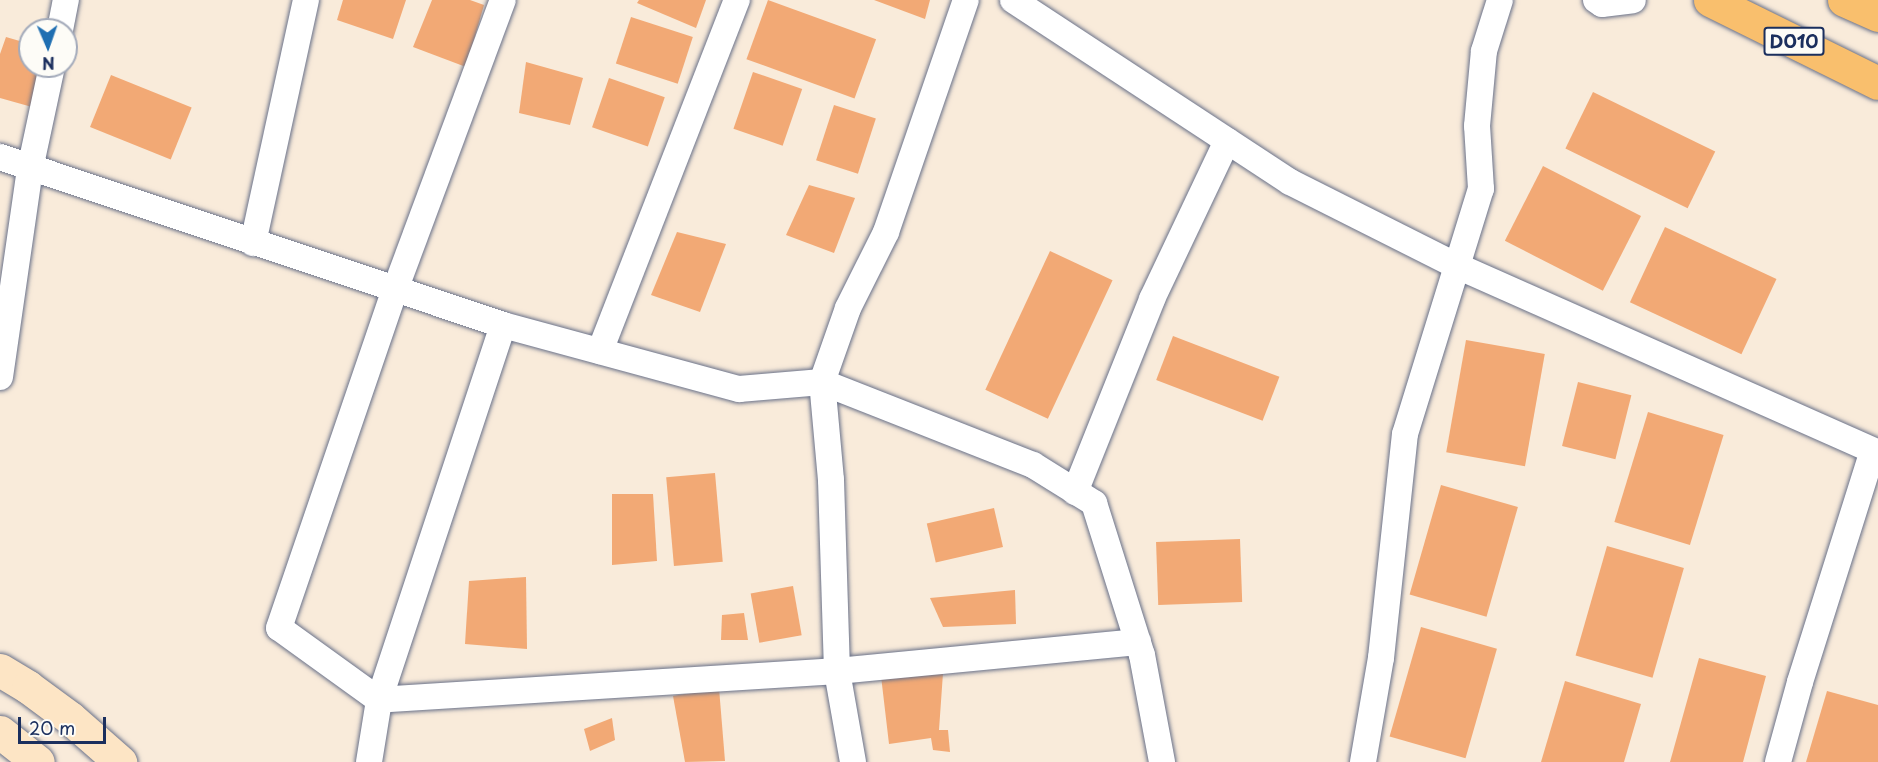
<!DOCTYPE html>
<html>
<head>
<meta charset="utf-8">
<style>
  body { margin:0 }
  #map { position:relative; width:1878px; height:762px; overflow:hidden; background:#f9ebda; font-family:"Playpen Sans",sans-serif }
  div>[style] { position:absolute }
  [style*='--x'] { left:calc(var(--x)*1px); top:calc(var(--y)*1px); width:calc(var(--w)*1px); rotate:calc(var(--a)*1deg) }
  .building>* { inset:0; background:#f2a975; transform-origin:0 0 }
  .roads { filter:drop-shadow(0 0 2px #697189) drop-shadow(0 0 2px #697189) }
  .minor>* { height:26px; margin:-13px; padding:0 13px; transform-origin:13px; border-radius:13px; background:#fff }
  .secondary>* { height:33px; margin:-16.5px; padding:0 16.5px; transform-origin:16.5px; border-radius:16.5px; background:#fde5c5 }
  .trunk>* { height:33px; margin:-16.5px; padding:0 16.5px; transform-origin:16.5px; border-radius:16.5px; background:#f9bf6d }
  span { translate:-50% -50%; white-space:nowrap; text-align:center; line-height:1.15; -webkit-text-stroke:5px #fdfcf7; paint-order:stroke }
  .shield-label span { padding:2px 4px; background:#fdfcf7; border:2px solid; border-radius:4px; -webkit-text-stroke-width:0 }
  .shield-label { font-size:18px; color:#1b2f5e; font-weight:700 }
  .north { position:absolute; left:18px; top:18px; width:60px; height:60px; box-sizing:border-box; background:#fdfcf7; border:2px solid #a3aaba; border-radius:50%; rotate:178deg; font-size:16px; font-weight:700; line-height:24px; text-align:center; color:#1b2f5e }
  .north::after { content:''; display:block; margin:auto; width:21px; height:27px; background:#1f6fb2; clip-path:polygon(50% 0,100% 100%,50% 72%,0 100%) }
  .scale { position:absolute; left:18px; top:717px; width:88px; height:27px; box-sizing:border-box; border:3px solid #1b2f5e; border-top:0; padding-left:8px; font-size:18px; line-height:21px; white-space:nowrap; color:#1b2f5e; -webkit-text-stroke:4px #fdfcf7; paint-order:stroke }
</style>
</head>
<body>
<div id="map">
  <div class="building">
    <i style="clip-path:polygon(343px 0,406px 0,393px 39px,337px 20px)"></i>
    <i style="clip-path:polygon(432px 0,470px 0,484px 5px,466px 67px,413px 47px)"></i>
    <i style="clip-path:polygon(639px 0,706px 0,696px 28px,637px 3px)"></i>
    <i style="left:768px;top:0;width:115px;height:63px;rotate:20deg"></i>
    <i style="clip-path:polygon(874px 0,930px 0,925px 19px)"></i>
    <i style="left:631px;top:17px;width:65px;height:49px;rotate:18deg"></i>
    <i style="clip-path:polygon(6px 37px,30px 44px,30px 66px,43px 66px,32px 107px,0 98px,0 54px)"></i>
    <i style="clip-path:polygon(526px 62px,583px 78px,570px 125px,519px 113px)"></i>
    <i style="left:753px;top:72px;width:52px;height:60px;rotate:19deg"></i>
    <i style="left:111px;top:75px;width:87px;height:56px;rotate:22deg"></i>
    <i style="left:609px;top:78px;width:59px;height:52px;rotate:19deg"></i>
    <i style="left:1593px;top:92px;width:136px;height:63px;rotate:26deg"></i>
    <i style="left:834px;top:105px;width:44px;height:58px;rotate:18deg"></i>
    <i style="left:1543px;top:166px;width:110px;height:84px;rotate:27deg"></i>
    <i style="clip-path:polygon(809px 185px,855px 198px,834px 253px,786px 235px)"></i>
    <i style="left:1665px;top:227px;width:123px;height:83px;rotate:25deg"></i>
    <i style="clip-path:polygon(677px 232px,726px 244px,700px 312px,651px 295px)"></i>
    <i style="left:1050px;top:251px;width:69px;height:153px;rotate:25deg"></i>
    <i style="left:1173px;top:336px;width:114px;height:47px;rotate:21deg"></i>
    <i style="left:1466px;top:340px;width:80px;height:114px;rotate:10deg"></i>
    <i style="left:1578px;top:382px;width:55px;height:66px;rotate:14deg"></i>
    <i style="left:1648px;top:412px;width:79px;height:115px;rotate:17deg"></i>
    <i style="left:715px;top:473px;width:89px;height:49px;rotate:85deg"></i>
    <i style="left:1441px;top:485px;width:80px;height:114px;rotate:16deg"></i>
    <i style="clip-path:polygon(612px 494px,653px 494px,657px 561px,612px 565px)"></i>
    <i style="left:994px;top:508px;width:40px;height:69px;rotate:77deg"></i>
    <i style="left:1240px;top:539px;width:63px;height:84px;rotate:88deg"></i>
    <i style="left:1607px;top:546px;width:80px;height:114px;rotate:16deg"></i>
    <i style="clip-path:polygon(526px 577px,527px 649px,465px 644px,469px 581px)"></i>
    <i style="left:793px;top:586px;width:50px;height:43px;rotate:80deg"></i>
    <i style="clip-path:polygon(1015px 590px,1016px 624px,943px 627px,930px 598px)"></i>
    <i style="clip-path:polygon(744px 613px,748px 640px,721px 640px,722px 615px)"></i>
    <i style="left:1421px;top:627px;width:79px;height:114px;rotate:16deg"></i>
    <i style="clip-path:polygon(1699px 658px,1766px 676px,1743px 762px,1670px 762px)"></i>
    <i style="clip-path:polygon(943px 673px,939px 730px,948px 730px,950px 752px,933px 750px,931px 738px,889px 744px,881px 676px)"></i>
    <i style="clip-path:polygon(1565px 681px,1641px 704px,1624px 762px,1541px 762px)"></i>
    <i style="clip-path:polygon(719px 688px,725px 761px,685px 762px,673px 696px)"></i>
    <i style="clip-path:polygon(1827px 691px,1878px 705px,1878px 762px,1806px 762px)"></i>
    <i style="clip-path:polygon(612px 718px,615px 740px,590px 751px,584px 729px)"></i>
  </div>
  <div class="roads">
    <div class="minor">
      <i style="--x:1013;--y:0;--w:331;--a:33.3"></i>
      <i style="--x:1290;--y:182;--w:187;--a:26.7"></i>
      <i style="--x:1457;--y:266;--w:461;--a:23.9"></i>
      <i style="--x:1596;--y:0;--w:7;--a:34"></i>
      <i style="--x:1602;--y:4;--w:31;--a:-7"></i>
      <i style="--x:60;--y:30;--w:31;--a:-79"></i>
      <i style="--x:0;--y:157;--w:530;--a:18.47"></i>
      <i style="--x:253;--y:243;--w:249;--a:-77.7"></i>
      <i style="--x:600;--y:351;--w:377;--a:-68.7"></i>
      <i style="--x:0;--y:377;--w:210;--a:-81.8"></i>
      <i style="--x:30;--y:169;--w:105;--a:-77.9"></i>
      <i style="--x:1075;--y:492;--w:208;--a:-68.2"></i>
      <i style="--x:1152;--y:299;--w:175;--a:-64.6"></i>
      <i style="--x:1138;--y:642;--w:302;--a:174.5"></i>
      <i style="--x:837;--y:671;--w:459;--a:176.4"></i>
      <i style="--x:379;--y:700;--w:395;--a:-71.7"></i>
      <i style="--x:503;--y:325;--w:245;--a:15.2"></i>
      <i style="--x:739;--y:389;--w:83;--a:-4.8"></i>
      <i style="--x:822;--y:382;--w:227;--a:21.5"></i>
      <i style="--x:1033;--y:465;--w:72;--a:31.9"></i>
      <i style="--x:1094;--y:503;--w:159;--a:72.5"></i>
      <i style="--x:1142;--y:655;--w:109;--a:79.4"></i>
      <i style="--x:369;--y:762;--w:63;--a:-80.8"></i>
      <i style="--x:379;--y:700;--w:123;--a:-144.2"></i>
      <i style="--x:279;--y:628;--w:357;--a:-71.1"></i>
      <i style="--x:395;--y:290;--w:309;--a:-69.6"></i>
      <i style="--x:853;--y:762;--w:92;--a:-100"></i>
      <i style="--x:837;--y:671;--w:191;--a:-91.8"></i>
      <i style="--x:831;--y:480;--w:98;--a:-95.2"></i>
      <i style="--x:822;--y:382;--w:78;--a:-70.6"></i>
      <i style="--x:848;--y:308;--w:85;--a:-63.4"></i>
      <i style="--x:886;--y:232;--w:245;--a:-71"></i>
      <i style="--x:1363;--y:762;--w:106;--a:-80.2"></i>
      <i style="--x:1381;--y:658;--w:225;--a:-83.9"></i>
      <i style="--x:1405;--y:434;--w:257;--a:-72.8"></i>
      <i style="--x:1481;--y:189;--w:63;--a:-93.6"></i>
      <i style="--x:1477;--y:126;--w:75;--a:-84.7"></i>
      <i style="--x:1484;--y:51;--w:53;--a:-72.6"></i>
      <i style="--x:1778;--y:762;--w:83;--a:-74.6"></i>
      <i style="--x:1800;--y:682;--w:242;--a:-72.5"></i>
    </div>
    <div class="secondary">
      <i style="--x:0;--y:670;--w:33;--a:31"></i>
      <i style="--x:28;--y:687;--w:52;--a:36.4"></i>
      <i style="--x:70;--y:718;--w:67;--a:41.3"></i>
      <i style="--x:0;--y:732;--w:48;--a:38.3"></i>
    </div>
    <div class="trunk">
      <i style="--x:1710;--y:0;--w:187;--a:26.3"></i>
      <i style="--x:1844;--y:0;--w:37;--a:24"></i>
    </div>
  </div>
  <div class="shield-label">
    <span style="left:1794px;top:41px">D010</span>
  </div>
  <div class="north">N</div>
  <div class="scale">20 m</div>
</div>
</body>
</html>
